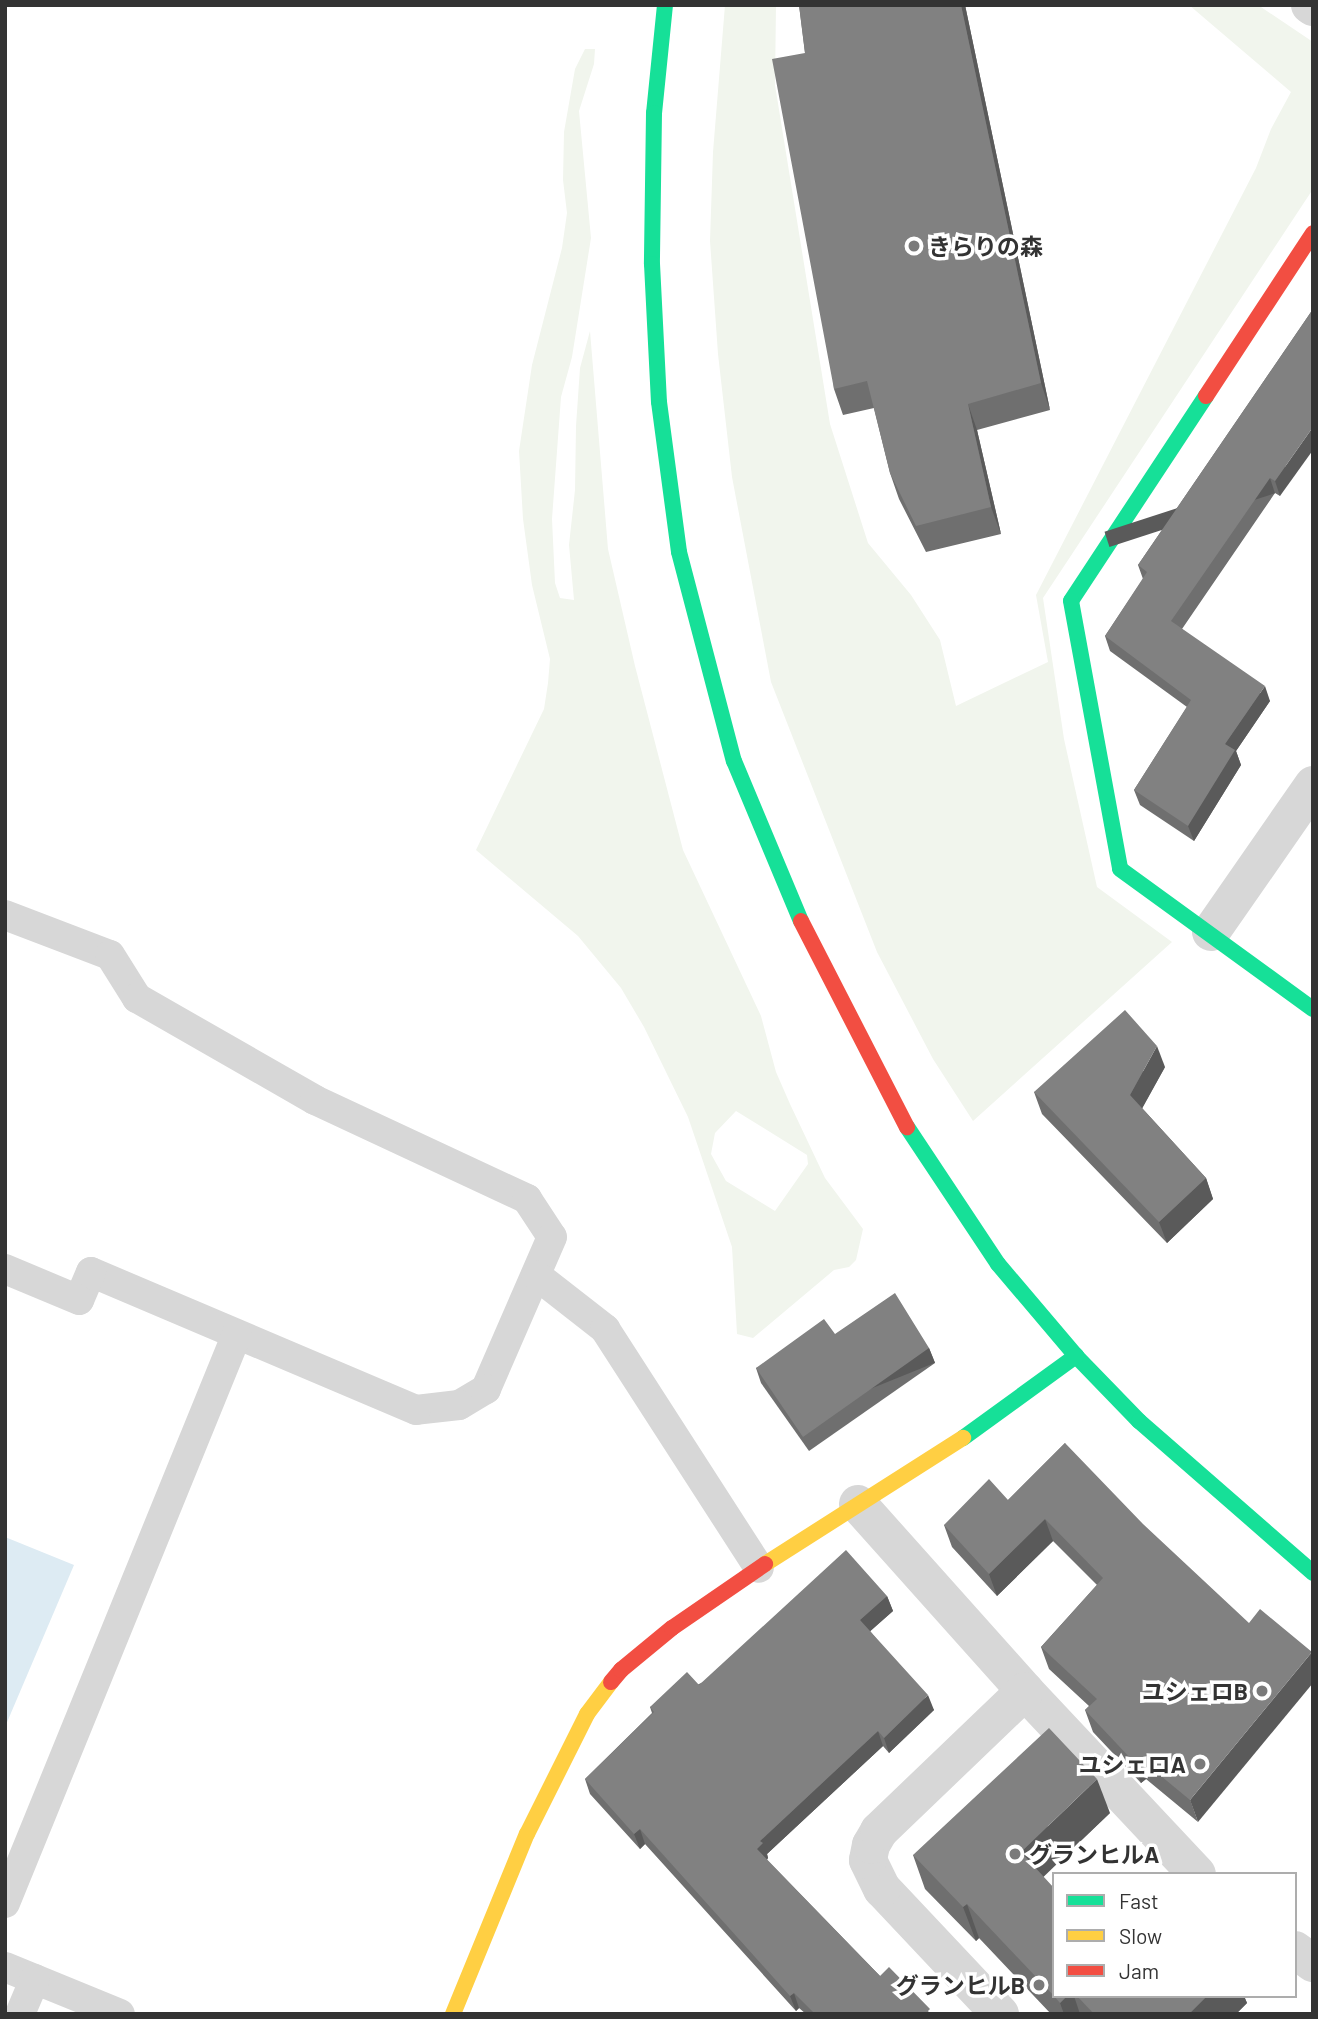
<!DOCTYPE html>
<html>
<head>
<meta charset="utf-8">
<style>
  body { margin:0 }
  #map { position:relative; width:1318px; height:2019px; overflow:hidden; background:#fff; font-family:Barlow,"Noto Sans JP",sans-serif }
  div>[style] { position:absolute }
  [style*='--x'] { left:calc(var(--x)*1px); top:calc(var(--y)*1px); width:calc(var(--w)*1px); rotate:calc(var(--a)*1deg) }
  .green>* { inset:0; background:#f1f5ed }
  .water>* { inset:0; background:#ddebf3 }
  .lane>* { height:30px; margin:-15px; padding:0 15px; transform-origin:15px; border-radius:15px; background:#d7d7d7 }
  .street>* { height:38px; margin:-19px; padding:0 19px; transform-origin:19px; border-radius:19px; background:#d7d7d7 }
  .fast>* { height:16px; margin:-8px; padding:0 8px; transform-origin:8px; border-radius:8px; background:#16e098 }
  .slow>* { height:16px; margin:-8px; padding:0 8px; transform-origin:8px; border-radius:8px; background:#ffcf43 }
  .jam>* { height:16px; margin:-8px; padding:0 8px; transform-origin:8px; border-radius:8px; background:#f24e42 }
  .wall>* { inset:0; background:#6f6f6f }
  .shaded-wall>* { inset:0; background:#5a5a5a; transform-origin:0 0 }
  .building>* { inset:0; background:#818181 }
  .dots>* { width:19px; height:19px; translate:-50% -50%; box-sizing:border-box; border:4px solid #fff; border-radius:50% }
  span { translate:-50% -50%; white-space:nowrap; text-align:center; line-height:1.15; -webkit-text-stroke:7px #fff; paint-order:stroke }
  .poi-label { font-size:23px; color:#333; font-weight:700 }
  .left { translate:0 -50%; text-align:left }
  .right { translate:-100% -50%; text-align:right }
  .frame { position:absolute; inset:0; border:7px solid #333; pointer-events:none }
  .legend { position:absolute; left:1052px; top:1872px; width:245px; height:126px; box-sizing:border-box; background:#fff; border:2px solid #adadad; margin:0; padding:9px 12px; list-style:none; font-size:21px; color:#333 }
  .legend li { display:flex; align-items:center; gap:14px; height:35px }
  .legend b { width:35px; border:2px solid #adadad }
</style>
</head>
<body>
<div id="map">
  <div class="green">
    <i style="clip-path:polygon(725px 5px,776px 5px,775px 85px,830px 424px,868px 543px,911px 595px,940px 640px,956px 706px,1048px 662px,1036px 595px,1256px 168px,1271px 129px,1291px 92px,1189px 5px,1258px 5px,1313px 42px,1313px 189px,1043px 598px,1064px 739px,1097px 887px,1172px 942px,973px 1121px,933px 1059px,877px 952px,771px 682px,732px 477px,718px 354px,710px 241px,713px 152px)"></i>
    <i style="clip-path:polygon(evenodd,585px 49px,595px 49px,594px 64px,579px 111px,591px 238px,572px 357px,561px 397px,552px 519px,555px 583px,560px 598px,574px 600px,569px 545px,575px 490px,576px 426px,580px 368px,590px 331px,608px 549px,635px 666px,683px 850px,761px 1016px,776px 1072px,790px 1104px,825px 1178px,863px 1229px,856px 1260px,849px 1267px,834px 1270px,753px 1338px,737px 1334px,732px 1247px,688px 1117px,644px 1027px,621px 988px,578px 936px,476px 850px,544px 709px,548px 683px,550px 659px,532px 585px,523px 519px,519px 451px,532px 365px,562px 248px,567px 213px,563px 180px,564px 132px,575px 69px,585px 49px,736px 1111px,807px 1155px,808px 1164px,775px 1211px,726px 1181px,711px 1154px,715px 1133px,736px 1111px)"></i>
  </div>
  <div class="water">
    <i style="clip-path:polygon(5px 1537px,74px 1565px,5px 1727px)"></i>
  </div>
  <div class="lane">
    <i style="--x:5;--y:915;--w:112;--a:20.9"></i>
    <i style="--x:110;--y:955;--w:51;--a:57.9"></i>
    <i style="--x:137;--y:998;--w:205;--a:29.8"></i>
    <i style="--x:315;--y:1100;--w:234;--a:25"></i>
    <i style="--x:527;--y:1199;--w:45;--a:56.7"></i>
    <i style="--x:552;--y:1237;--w:166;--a:113.5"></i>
    <i style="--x:486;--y:1389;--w:31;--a:149"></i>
    <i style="--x:459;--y:1405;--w:43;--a:173.4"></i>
    <i style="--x:416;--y:1410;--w:353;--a:-157"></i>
    <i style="--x:91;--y:1272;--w:30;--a:113"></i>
    <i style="--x:79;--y:1300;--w:80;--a:-157.3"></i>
    <i style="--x:536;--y:1275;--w:88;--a:38"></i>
    <i style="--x:605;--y:1329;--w:284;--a:57.2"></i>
    <i style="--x:5;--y:1903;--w:614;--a:-67.82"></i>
    <i style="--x:5;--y:1967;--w:124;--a:22.2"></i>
    <i style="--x:20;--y:2014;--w:38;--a:-67"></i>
  </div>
  <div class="street">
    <i style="--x:1310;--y:5;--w:4;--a:34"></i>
    <i style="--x:1211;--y:932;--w:179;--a:-55.2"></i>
    <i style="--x:858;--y:1504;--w:251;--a:48.2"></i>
    <i style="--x:1025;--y:1691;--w:251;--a:46.8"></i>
    <i style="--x:1295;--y:1950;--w:22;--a:36"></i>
    <i style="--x:1000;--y:2014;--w:172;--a:-133.3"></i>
    <i style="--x:882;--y:1889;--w:32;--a:-116"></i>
    <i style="--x:868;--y:1860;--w:15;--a:-79"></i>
    <i style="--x:871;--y:1845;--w:16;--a:-60"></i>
    <i style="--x:879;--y:1831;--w:202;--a:-43.8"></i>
  </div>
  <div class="fast">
    <i style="--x:665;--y:5;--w:109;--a:95.8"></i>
    <i style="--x:654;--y:113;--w:151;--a:90.8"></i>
    <i style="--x:652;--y:264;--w:138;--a:87.1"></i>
    <i style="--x:659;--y:402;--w:151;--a:82.4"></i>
    <i style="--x:679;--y:552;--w:216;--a:75.3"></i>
    <i style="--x:734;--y:761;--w:173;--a:67.3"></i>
    <i style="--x:1206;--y:396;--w:245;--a:123.4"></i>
    <i style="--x:1071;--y:601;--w:272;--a:79.6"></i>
    <i style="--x:1120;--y:869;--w:238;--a:36"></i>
    <i style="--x:907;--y:1127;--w:164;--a:56.4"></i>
    <i style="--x:998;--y:1264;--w:121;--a:49.7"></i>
    <i style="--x:1076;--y:1356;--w:91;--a:45.9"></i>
    <i style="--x:1139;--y:1421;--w:231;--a:41.1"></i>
    <i style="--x:963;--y:1438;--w:140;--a:-36"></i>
  </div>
  <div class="slow">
    <i style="--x:765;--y:1564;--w:235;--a:-32.5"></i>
    <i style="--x:453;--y:2014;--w:195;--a:-67.7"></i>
    <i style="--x:527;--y:1834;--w:134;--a:-63.4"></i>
    <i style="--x:587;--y:1714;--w:40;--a:-53"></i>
  </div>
  <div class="jam">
    <i style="--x:1206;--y:396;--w:195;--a:-56.7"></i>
    <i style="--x:801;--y:921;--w:232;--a:62.8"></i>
    <i style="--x:611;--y:1682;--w:16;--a:-50"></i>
    <i style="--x:621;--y:1670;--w:66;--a:-39.5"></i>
    <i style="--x:672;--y:1628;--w:113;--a:-34.5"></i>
  </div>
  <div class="wall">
    <i style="clip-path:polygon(799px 5px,965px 5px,1050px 410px,977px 430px,1001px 534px,926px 552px,899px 499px,890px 473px,874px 408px,843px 415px,834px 389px,805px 53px)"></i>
    <i style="clip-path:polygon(1313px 309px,1280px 496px,1275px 493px,1182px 629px,1270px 701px,1236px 751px,1241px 765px,1194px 841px,1140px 805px,1134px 790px,1187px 707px,1110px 651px,1105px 636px,1143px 579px,1138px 565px)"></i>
    <i style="clip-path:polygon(1165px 1067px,1142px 1108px,1206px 1178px,1213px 1199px,1167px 1243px,1042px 1114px,1034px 1092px)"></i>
    <i style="clip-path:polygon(835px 1334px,929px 1348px,935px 1363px,809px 1451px,761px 1383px,756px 1368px)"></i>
    <i style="clip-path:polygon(1065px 1443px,1198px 1822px,1146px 1779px,1141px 1783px,1093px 1732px,1085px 1710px,1089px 1706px,1049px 1669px,1041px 1647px,1097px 1585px,1053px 1541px,997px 1596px,952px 1547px,944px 1525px,1008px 1500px)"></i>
    <i style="clip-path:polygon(887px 1596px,893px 1611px,870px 1631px,934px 1710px,889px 1753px,883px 1746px,767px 1854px,768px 1858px,767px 1860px,880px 1976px,931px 2014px,806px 2014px,799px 2008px,796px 2011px,645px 1844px,640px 1849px,590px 1794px,585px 1779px,652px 1713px,650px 1707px)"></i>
    <i style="clip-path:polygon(1110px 1813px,1043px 1876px,1054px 1996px,1244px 1996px,1247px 2003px,1236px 2014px,1051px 2014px,979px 1938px,976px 1941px,925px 1889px,913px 1855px)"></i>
  </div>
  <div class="shaded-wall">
    <i style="clip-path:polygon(961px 5px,965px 5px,1050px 410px,1041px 383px)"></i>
    <i style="clip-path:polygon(968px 404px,977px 430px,1001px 534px,991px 507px)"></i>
    <i style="clip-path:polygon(1313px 427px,1313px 450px,1280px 496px,1275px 481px)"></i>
    <i style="left:1270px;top:478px;width:16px;height:174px;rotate:72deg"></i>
    <i style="clip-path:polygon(1265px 686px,1270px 701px,1236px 751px,1241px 765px,1194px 841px,1188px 826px,1225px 744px)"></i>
    <i style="clip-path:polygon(1157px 1046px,1165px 1067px,1138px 1116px,1130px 1095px)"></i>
    <i style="clip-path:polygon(1206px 1178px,1213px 1199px,1167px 1243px,1159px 1222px)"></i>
    <i style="left:929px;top:1348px;width:16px;height:154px;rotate:68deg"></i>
    <i style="clip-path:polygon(1045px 1519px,1053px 1541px,997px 1596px,989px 1574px)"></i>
    <i style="clip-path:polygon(887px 1596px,893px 1611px,866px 1635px,860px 1620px)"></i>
    <i style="clip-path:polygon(1312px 1652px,1313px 1683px,1198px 1822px,1190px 1800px)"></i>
    <i style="clip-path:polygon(928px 1695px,934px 1710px,889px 1753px,884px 1738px)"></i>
    <i style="clip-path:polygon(878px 1731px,883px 1746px,767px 1854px,768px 1858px,762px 1864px,757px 1849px,760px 1841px)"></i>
    <i style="clip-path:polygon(1138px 1757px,1146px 1779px,1141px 1783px,1133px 1761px)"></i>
    <i style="clip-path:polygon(1097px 1779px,1110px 1813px,1034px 1886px,1021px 1852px)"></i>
    <i style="clip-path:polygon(640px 1829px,645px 1844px,640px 1849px,634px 1834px)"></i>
    <i style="clip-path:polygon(967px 1904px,979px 1938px,976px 1941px,963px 1907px)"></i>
    <i style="clip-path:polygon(794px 1993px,799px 2008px,796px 2011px,790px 1996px)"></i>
    <i style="clip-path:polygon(1067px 1996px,1074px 1996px,1080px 2014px,1064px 2014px,1060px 2003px)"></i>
    <i style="clip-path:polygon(1207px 1996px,1244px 1996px,1247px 2003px,1236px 2014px,1189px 2014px)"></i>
  </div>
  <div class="building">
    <i style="clip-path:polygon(799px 5px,961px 5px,1041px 383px,968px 404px,991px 507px,916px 526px,890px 473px,867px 381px,834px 389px,772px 59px,805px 53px)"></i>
    <i style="clip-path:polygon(1313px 309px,1313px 427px,1275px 481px,1270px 478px,1171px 621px,1265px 686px,1225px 744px,1235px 750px,1188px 826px,1134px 790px,1191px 700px,1105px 636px,1147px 572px,1138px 565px)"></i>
    <i style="clip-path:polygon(1125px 1010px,1157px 1046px,1130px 1095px,1206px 1178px,1159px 1222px,1034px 1092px)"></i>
    <i style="clip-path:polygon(895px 1293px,929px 1348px,803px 1437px,756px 1368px,824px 1319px,835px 1334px)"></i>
    <i style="clip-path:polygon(1065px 1443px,1143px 1524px,1249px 1623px,1260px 1609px,1312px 1652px,1190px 1800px,1138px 1757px,1133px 1761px,1085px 1710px,1097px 1699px,1041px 1647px,1103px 1578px,1045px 1519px,989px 1574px,944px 1525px,989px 1479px,1008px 1500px)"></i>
    <i style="clip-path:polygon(846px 1550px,887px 1596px,860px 1620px,928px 1695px,884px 1738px,878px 1731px,760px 1841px,763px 1843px,757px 1849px,880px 1976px,889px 1967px,930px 2009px,928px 2011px,930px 2014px,815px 2014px,794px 1993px,790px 1996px,640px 1829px,634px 1834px,585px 1779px,654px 1712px,650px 1707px,687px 1672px,699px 1685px)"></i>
    <i style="clip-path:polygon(1049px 1728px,1097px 1779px,1021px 1852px,1054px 1888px,1054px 1996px,967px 1904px,963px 1907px,913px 1855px)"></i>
    <i style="clip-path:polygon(1054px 1996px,1067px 1996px,1060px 2003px)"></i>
    <i style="clip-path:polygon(1077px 1996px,1207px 1996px,1189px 2014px,1094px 2014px)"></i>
  </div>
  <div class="dots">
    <i style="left:914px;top:246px;background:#7a7a7a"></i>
    <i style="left:1262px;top:1691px;background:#7a7a7a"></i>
    <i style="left:1200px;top:1764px;background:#7a7a7a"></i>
    <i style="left:1015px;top:1854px;background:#7a7a7a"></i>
    <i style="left:1039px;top:1985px;background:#7a7a7a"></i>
  </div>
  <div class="poi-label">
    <span class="left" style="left:928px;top:246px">きらりの森</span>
    <span class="right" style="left:1248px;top:1691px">ユシェロB</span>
    <span class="right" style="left:1186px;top:1764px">ユシェロA</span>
    <span class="left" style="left:1029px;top:1854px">グランヒルA</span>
    <span class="right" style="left:1025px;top:1985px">グランヒルB</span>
  </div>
  <div class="frame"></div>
  <ul class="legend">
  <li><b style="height:9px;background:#16e098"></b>Fast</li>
  <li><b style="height:9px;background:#ffcf43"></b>Slow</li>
  <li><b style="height:9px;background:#f24e42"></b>Jam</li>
  </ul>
</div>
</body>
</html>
